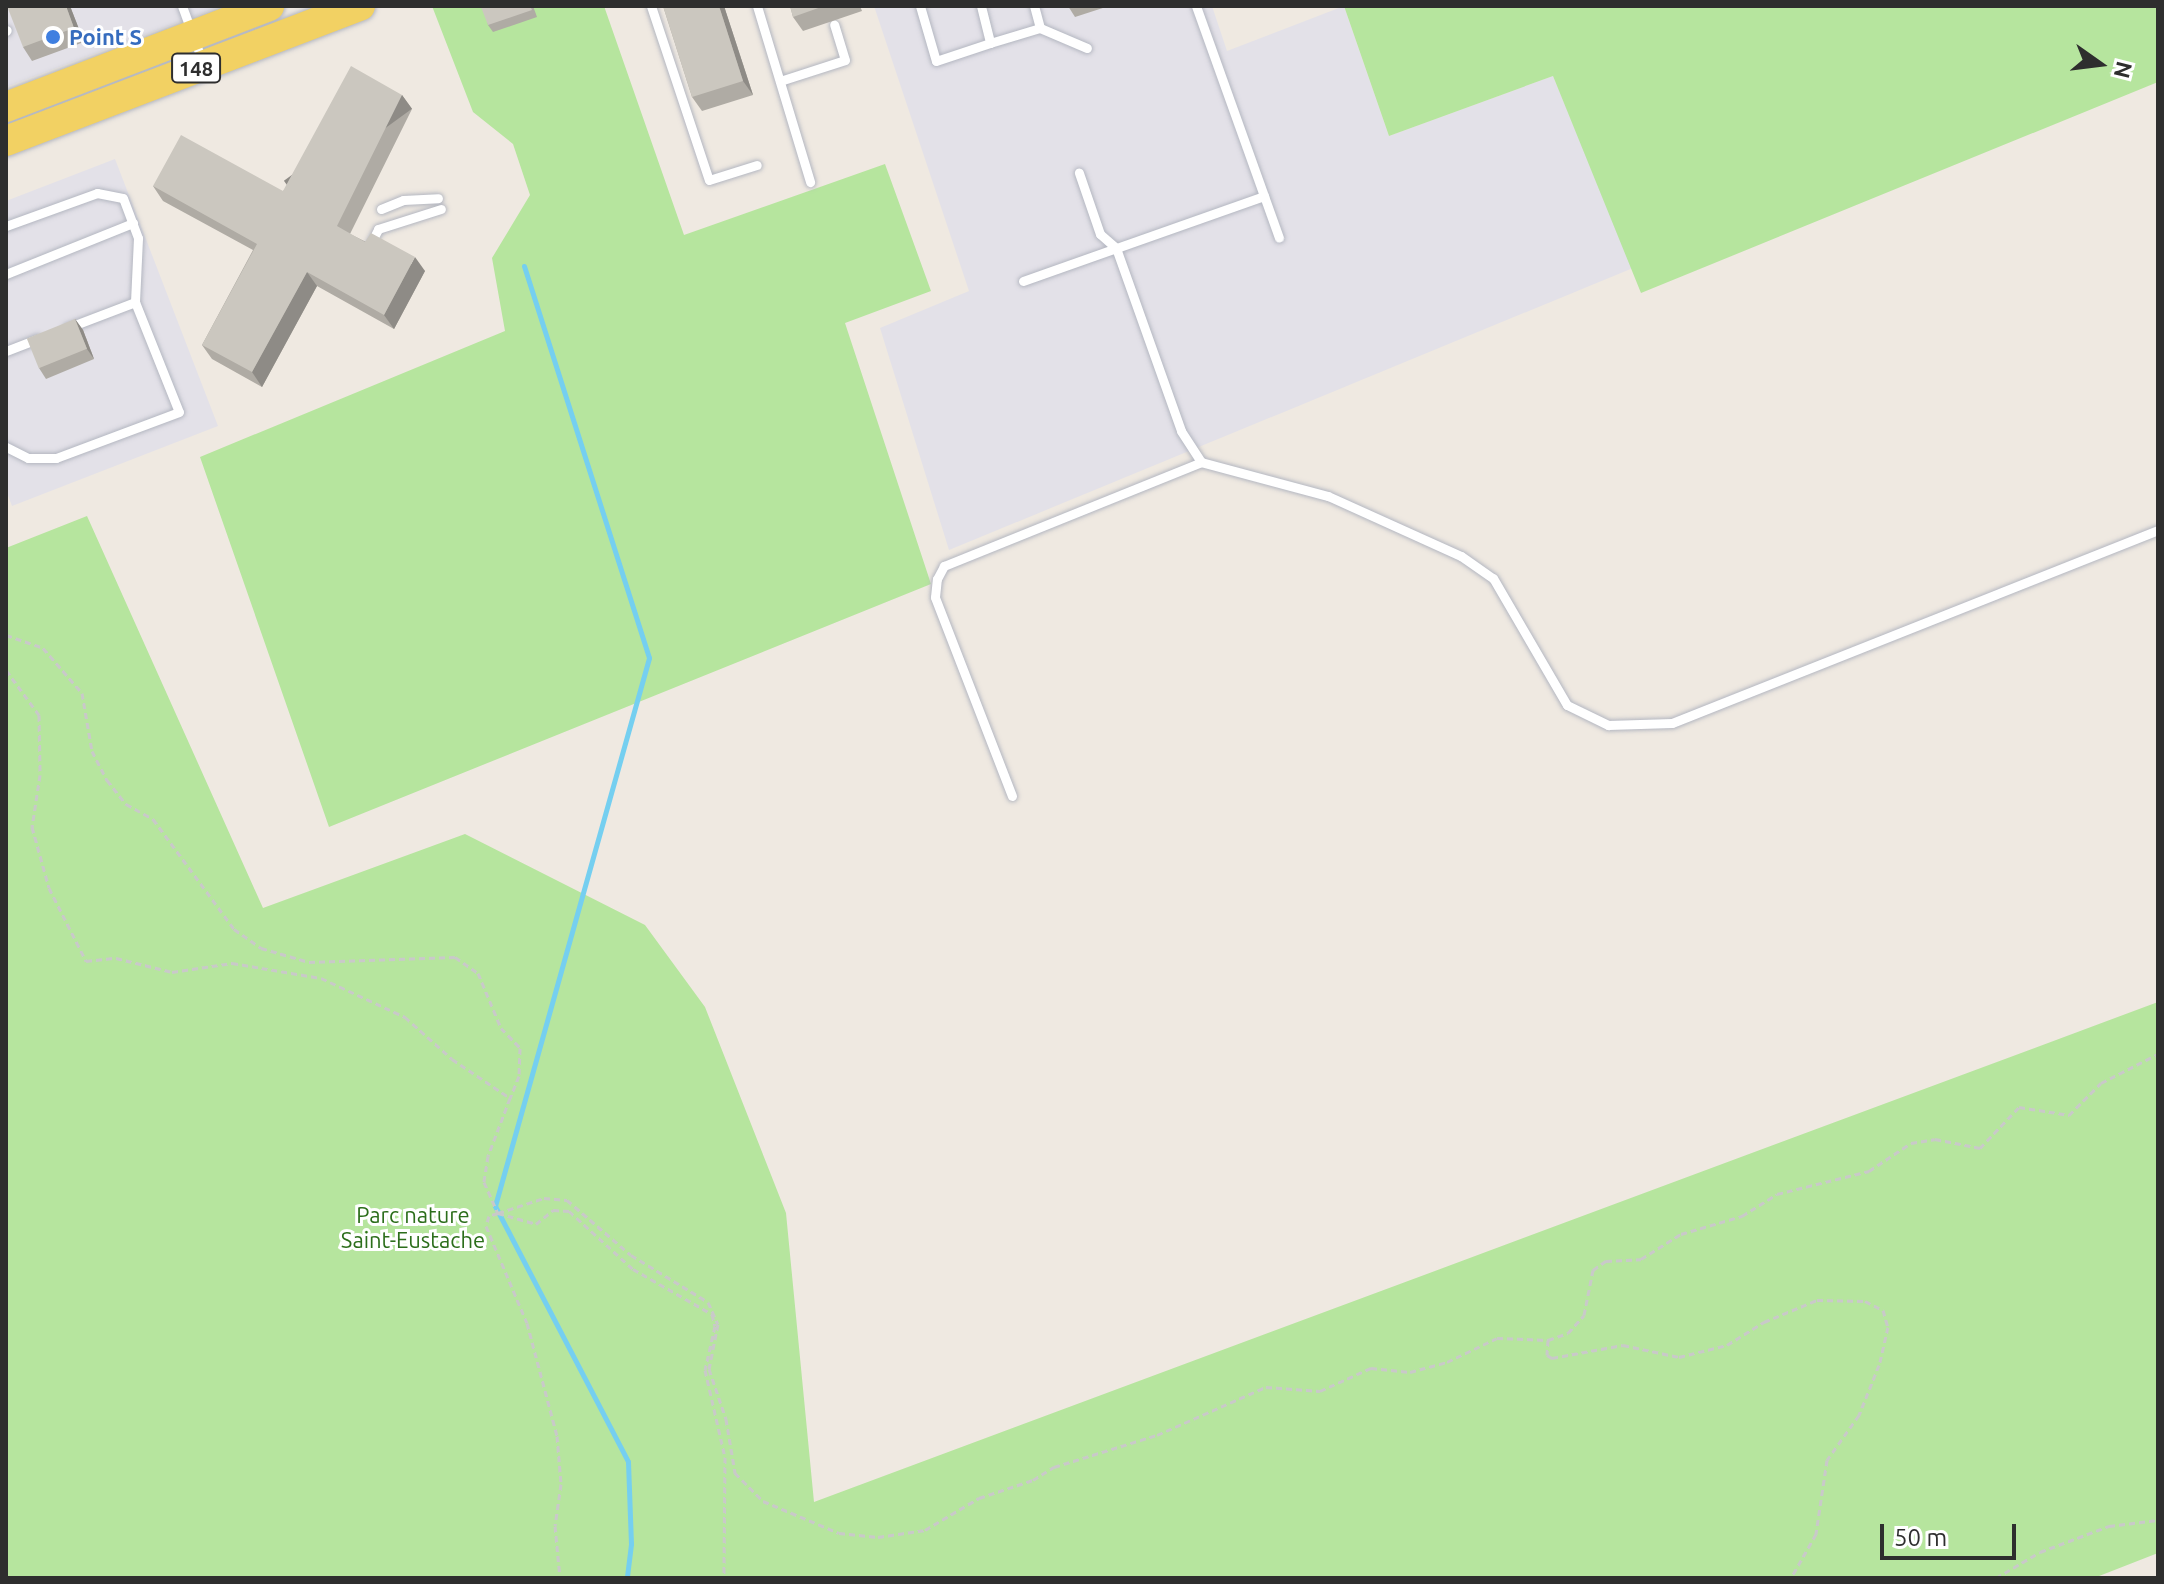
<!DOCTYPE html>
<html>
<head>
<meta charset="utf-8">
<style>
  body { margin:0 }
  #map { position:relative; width:2164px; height:1584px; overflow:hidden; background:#efe9e1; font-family:Ubuntu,sans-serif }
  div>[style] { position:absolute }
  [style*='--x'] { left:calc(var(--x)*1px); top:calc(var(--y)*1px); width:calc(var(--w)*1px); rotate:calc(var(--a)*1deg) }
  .industrial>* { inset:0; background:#e3e1e8 }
  .green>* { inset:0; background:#b6e59e }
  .stream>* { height:5px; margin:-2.5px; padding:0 2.5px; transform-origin:2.5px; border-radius:2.5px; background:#75cff0 }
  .path>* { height:3px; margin-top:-1.5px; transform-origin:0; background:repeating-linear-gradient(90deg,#c9c9c9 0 6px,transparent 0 10px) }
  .roads { filter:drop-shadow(0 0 2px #b4b7c1) drop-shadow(0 0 2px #b4b7c1) }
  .lane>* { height:9px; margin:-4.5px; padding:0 4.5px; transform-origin:4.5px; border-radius:4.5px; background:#fff }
  .primary>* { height:30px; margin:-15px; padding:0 15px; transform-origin:15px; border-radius:15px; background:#f2d163 }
  .wall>* { inset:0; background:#afaba4 }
  .shaded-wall>* { inset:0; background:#8e8b86; transform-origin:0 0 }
  .building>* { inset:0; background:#cbc7bf; transform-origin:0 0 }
  .dots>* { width:22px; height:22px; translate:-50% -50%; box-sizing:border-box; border:4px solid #fff; border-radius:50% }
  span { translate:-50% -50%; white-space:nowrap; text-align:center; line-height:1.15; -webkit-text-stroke:6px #fff; paint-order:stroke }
  .shield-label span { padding:2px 6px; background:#fff; border:2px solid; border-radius:6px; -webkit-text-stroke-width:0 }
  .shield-label { font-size:20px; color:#2e2e2e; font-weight:700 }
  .shop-label { font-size:22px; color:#366cbe; font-weight:700 }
  .left { translate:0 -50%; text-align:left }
  .park-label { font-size:22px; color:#2c6e1b }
  .frame { position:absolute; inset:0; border:8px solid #2e2e2e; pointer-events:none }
  .north { position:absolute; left:2060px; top:24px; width:80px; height:80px; -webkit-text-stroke:6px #fff; paint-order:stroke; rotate:104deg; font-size:22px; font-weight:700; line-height:32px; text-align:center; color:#2e2e2e }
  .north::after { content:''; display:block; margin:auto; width:28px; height:36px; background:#2e2e2e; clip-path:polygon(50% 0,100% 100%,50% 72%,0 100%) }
  .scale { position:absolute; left:1880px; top:1524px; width:136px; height:36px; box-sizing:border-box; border:4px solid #2e2e2e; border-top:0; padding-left:10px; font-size:24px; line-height:28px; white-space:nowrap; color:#2e2e2e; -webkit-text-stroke:6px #fff; paint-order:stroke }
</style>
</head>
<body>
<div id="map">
  <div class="industrial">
    <i style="clip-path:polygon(6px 6px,215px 6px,216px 8px,6px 87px)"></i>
    <i style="clip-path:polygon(874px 6px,1212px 6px,1227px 51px,1344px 6px,1389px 136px,1553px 76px,1633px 268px,949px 550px,880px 328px,969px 291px)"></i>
    <i style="clip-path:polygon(115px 159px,218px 426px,12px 506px,6px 490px,6px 201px)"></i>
  </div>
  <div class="green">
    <i style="clip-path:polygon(432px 6px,604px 6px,684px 235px,885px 164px,931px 291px,845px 323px,931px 584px,329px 827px,200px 457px,505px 331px,492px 258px,530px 195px,513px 144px,473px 112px)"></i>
    <i style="clip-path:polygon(1344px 6px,2158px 6px,2158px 82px,1641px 293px,1553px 76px,1389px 136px)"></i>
    <i style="clip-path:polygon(87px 516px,263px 908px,465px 834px,645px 925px,705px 1007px,786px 1213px,814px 1502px,2158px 1002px,2158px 1553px,2094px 1578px,6px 1578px,6px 548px)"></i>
  </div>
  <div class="stream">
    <i style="--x:524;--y:266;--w:411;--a:72.3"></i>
    <i style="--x:649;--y:658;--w:569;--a:105.7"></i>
    <i style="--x:495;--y:1206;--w:288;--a:62.5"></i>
    <i style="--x:628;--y:1462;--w:82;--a:87.9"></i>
    <i style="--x:631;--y:1544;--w:34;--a:97"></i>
  </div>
  <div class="path">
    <i style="--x:6;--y:635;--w:39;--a:19"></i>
    <i style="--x:43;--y:648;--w:60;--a:49.1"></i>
    <i style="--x:82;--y:693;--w:59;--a:80.2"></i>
    <i style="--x:92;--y:751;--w:33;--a:63"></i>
    <i style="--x:107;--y:780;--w:31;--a:52"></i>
    <i style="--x:126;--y:804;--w:31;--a:29"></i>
    <i style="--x:153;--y:819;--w:137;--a:53.6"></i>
    <i style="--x:234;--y:929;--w:33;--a:35"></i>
    <i style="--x:261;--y:948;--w:50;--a:16.3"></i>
    <i style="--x:309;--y:962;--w:146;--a:-2"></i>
    <i style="--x:455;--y:957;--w:28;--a:35"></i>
    <i style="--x:478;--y:973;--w:60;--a:67.3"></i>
    <i style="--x:501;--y:1028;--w:28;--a:46"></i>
    <i style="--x:520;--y:1048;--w:28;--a:92"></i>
    <i style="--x:519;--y:1076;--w:24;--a:112"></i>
    <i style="--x:6;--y:670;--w:56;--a:53.7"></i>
    <i style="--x:39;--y:715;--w:60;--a:89"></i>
    <i style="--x:40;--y:775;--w:53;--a:98.7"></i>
    <i style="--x:32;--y:827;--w:63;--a:74.4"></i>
    <i style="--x:49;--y:888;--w:82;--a:63.1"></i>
    <i style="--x:86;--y:961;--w:30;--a:-6"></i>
    <i style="--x:116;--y:958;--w:58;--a:14"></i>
    <i style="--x:172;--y:972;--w:61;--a:-8.5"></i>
    <i style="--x:232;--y:963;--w:90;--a:9.6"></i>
    <i style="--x:321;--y:978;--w:93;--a:24.9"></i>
    <i style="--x:405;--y:1017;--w:63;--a:41.8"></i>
    <i style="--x:452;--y:1059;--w:70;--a:33.9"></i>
    <i style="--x:510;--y:1098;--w:62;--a:110.8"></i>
    <i style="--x:488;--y:1156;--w:26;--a:99"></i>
    <i style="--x:484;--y:1182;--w:34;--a:66"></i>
    <i style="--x:498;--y:1213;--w:9;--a:162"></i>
    <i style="--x:489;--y:1216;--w:10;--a:107"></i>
    <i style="--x:486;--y:1226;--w:105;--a:67.1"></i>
    <i style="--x:527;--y:1323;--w:117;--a:75.1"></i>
    <i style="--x:557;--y:1436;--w:48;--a:85.2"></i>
    <i style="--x:561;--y:1484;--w:42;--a:98.1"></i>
    <i style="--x:555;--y:1526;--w:52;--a:84.5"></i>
    <i style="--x:498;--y:1213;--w:48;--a:-18.1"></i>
    <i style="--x:544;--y:1198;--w:23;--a:5"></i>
    <i style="--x:567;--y:1200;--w:84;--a:40.7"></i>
    <i style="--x:631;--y:1255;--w:90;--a:31.4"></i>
    <i style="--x:708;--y:1302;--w:24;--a:66"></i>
    <i style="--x:718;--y:1324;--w:46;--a:101.3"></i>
    <i style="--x:709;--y:1369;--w:53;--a:71.2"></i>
    <i style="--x:726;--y:1419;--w:55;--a:80.5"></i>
    <i style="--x:735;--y:1473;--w:40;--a:45"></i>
    <i style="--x:763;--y:1501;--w:82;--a:22.8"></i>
    <i style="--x:839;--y:1533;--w:39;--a:6"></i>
    <i style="--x:878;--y:1537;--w:48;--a:-8.5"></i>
    <i style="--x:925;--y:1530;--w:63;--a:-30.7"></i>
    <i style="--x:979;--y:1498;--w:57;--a:-18.4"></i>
    <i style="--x:1033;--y:1480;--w:25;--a:-32"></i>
    <i style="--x:1054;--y:1467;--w:108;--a:-17.3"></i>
    <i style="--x:1157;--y:1435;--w:119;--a:-23.8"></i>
    <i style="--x:1266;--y:1387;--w:54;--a:4.2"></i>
    <i style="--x:1320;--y:1391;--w:56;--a:-24.3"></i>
    <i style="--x:1371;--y:1368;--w:39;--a:6"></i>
    <i style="--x:1410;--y:1372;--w:38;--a:-15"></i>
    <i style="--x:1447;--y:1362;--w:55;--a:-25.6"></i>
    <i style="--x:1497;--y:1338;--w:51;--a:2.2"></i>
    <i style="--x:1548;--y:1340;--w:21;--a:-19"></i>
    <i style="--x:1568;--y:1333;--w:24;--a:-48"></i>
    <i style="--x:1584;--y:1315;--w:46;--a:-78.7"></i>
    <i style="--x:1593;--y:1270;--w:16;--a:-35"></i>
    <i style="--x:1606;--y:1261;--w:35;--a:-3"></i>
    <i style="--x:1641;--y:1259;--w:47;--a:-32"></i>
    <i style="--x:1681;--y:1234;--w:64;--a:-16.4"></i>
    <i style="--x:1742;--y:1216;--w:41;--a:-32.2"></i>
    <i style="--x:1777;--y:1194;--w:95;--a:-14"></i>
    <i style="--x:1869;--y:1171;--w:50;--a:-33.7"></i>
    <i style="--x:1911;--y:1143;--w:24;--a:-9"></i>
    <i style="--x:1935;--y:1139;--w:46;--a:11.3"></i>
    <i style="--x:1980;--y:1148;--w:57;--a:-46.4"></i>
    <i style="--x:2019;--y:1107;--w:51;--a:9.1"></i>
    <i style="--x:2069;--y:1115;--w:45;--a:-45"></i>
    <i style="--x:2101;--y:1083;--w:64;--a:-27"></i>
    <i style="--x:498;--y:1213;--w:40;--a:16"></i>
    <i style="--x:536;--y:1224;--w:22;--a:-39"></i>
    <i style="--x:553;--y:1210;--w:16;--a:4"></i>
    <i style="--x:569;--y:1211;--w:86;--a:42.2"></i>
    <i style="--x:633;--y:1269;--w:91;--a:29.7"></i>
    <i style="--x:712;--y:1314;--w:12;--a:76"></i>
    <i style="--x:715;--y:1326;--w:45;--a:102.8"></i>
    <i style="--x:705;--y:1370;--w:89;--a:77.1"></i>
    <i style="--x:725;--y:1457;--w:121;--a:90.5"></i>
    <i style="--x:1548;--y:1340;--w:15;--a:94"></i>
    <i style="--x:1547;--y:1355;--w:6;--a:31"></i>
    <i style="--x:1552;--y:1358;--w:72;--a:-10.4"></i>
    <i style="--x:1623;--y:1345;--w:57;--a:12.1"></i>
    <i style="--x:1679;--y:1357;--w:49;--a:-14"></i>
    <i style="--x:1727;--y:1345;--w:44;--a:-31.9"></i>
    <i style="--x:1764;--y:1322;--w:57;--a:-22.5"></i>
    <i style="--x:1817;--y:1300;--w:48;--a:1.2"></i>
    <i style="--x:1865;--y:1301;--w:20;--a:27"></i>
    <i style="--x:1883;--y:1310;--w:18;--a:74"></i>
    <i style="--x:1888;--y:1327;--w:39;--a:103"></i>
    <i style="--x:1879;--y:1365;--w:54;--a:111.8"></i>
    <i style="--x:1859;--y:1415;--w:55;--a:125.4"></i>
    <i style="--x:1827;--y:1460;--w:75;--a:98.5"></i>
    <i style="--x:1816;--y:1534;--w:51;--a:119.6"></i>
    <i style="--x:1996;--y:1578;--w:51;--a:-30.6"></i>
    <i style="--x:2040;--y:1552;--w:74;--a:-20.6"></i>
    <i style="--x:2109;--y:1526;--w:49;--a:-7"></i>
  </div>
  <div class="roads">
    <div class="lane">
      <i style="--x:182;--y:6;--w:61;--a:69.8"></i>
      <i style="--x:651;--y:6;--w:183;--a:71.6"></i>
      <i style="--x:709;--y:180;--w:50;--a:-17.4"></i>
      <i style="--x:757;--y:6;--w:184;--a:73.2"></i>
      <i style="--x:920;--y:6;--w:57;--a:73.8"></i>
      <i style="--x:936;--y:61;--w:57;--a:-18.4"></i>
      <i style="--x:981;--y:6;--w:38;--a:76"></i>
      <i style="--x:990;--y:43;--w:52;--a:-16.7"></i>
      <i style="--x:1040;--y:28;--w:23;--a:-105"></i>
      <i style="--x:1196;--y:6;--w:246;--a:70.3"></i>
      <i style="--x:1040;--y:28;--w:51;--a:23.1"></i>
      <i style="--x:6;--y:31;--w:1;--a:-45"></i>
      <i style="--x:780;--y:81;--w:68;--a:-17.9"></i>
      <i style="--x:845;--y:60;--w:37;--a:-107"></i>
      <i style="--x:1264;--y:196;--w:157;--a:160.6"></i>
      <i style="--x:1116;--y:248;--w:194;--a:70.4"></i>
      <i style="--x:1181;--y:431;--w:37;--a:57"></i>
      <i style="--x:1201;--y:462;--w:131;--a:15"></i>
      <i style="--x:1328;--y:496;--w:146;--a:24.3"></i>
      <i style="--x:1461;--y:556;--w:39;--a:35"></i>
      <i style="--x:1493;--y:578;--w:147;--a:59.8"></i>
      <i style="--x:1567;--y:705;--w:46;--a:26"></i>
      <i style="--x:1608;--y:725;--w:64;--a:-1.8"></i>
      <i style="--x:1672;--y:723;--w:523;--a:-21.66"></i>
      <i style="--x:381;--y:209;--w:24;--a:-22"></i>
      <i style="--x:403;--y:200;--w:35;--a:-3"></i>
      <i style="--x:6;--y:226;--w:97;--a:-19.9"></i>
      <i style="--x:97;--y:193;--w:26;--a:11"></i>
      <i style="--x:123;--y:198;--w:43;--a:69.4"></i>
      <i style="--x:138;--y:238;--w:64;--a:92.7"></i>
      <i style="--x:135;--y:302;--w:118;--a:68.2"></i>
      <i style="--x:179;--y:412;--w:131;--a:159.5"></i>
      <i style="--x:56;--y:458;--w:28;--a:180"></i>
      <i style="--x:28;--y:458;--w:25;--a:-153"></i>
      <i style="--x:370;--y:245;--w:18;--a:-63"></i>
      <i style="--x:378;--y:229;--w:66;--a:-17.6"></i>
      <i style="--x:6;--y:274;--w:137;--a:-21.9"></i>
      <i style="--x:1023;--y:281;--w:99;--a:-19.5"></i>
      <i style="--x:1116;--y:248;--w:21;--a:-139"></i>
      <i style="--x:1100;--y:234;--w:65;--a:-109"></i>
      <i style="--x:67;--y:328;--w:73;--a:-20.9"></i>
      <i style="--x:6;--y:351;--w:34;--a:-21"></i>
      <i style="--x:1012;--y:796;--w:213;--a:-111.2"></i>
      <i style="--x:935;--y:597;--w:18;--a:-84"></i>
      <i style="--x:937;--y:579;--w:15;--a:-62"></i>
      <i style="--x:944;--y:566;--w:277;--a:-22"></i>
    </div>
    <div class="primary">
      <i style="--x:6;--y:107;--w:282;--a:-21"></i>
      <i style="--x:6;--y:141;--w:379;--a:-20.9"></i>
    </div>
  </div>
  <div class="wall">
    <i style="clip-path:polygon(70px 6px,84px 42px,32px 61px,23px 47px)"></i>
    <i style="clip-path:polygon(484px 6px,533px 6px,537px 17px,493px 32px,488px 25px)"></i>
    <i style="clip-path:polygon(663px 6px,724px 6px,753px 95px,702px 111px,692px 97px)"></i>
    <i style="clip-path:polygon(790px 6px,860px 6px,862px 11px,803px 31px,793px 17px)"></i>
    <i style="clip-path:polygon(1068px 6px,1109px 6px,1075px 17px)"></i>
    <i style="clip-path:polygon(402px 95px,412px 109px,350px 234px,425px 271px,394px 329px,317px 286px,262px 387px,212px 359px,202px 345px,253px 250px,163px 201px,153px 186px,283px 191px)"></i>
    <i style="clip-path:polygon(75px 319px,83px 330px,94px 359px,46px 379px,39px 368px)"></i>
  </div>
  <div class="shaded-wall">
    <i style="clip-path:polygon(66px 6px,70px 6px,84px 42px,74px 28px)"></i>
    <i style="clip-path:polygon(719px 6px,724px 6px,753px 95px,743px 81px)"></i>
    <i style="left:402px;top:95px;width:17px;height:146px;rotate:54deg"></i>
    <i style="clip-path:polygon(415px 257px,425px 271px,394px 329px,384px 315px)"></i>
    <i style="clip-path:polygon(307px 272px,317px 286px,262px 387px,252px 372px)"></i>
    <i style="clip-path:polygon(75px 319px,83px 330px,94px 359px,87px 349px)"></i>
  </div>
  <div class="building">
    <i style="clip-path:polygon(7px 6px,66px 6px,74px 28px,23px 47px)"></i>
    <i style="clip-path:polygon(484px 6px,530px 6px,532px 10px,488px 25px,481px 7px)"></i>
    <i style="clip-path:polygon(663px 6px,719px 6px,743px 81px,692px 97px)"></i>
    <i style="clip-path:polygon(790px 6px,824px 6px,793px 17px)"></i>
    <i style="clip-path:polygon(351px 66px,402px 95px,337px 226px,365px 242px,371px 233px,415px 257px,384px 315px,307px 272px,252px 372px,202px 345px,257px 244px,153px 186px,181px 135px,283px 191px)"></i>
    <i style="left:75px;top:319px;width:32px;height:52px;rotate:68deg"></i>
  </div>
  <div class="dots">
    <i style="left:53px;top:37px;background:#3f7fe0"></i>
  </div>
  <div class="shield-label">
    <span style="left:196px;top:68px">148</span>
  </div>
  <div class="shop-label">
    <span class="left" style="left:69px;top:37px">Point S</span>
  </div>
  <div class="park-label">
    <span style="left:413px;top:1227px">Parc nature<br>Saint-Eustache</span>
  </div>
  <div class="frame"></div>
  <div class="north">N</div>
  <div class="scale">50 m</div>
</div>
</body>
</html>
